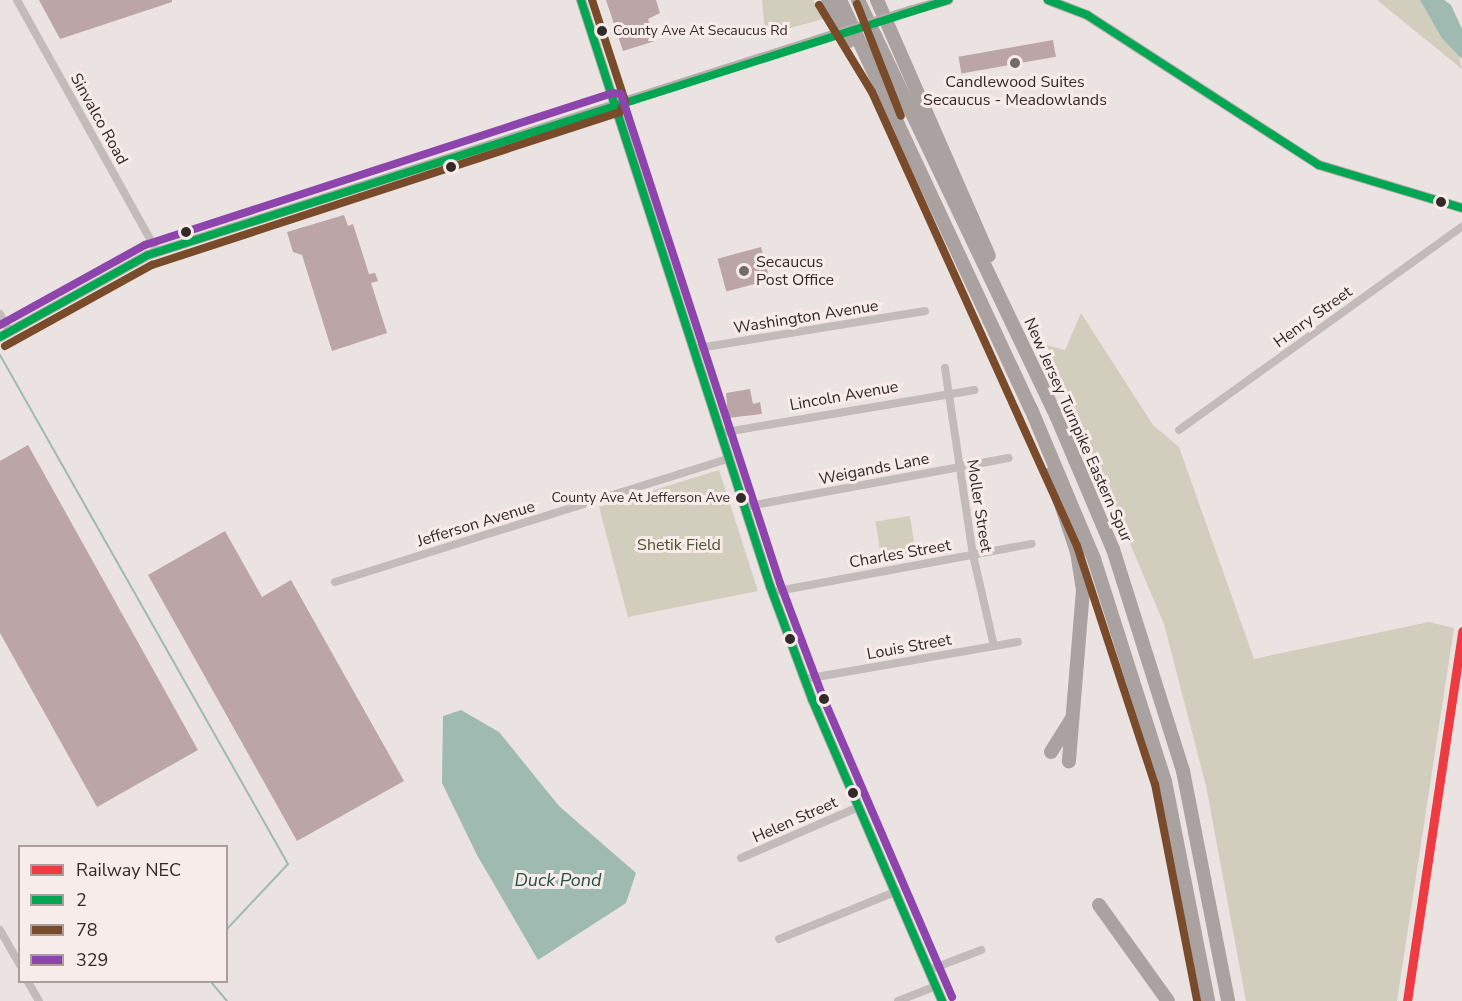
<!DOCTYPE html>
<html>
<head>
<meta charset="utf-8">
<style>
  body { margin:0 }
  #map { position:relative; width:1462px; height:1001px; overflow:hidden; background:#ebe3e1; font-family:"Nunito Sans",sans-serif }
  div>[style] { position:absolute }
  [style*='--x'] { left:calc(var(--x)*1px); top:calc(var(--y)*1px); width:calc(var(--w)*1px); rotate:calc(var(--a)*1deg) }
  .green>* { inset:0; background:#d1cebd; transform-origin:0 0 }
  .water>* { inset:0; background:#9fbab1 }
  .stream>* { height:2px; margin:-1px; padding:0 1px; transform-origin:1px; border-radius:1px; background:#9fbab1 }
  .building>* { inset:0; background:#bca5a6; transform-origin:0 0 }
  .minor>* { height:8px; margin:-4px; padding:0 4px; transform-origin:4px; border-radius:4px; background:#c3bbba }
  .secondary>* { height:10px; margin:-5px; padding:0 5px; transform-origin:5px; border-radius:5px; background:#b4abab }
  .motorway>* { height:14px; margin:-7px; padding:0 7px; transform-origin:7px; border-radius:7px; background:#aaa2a0 }
  .secondary-bridge>* { height:10px; margin:-5px; padding:0 5px; transform-origin:5px; border-radius:5px; background:#b4abab }
  .bus-1>* { height:8px; margin:-4px; padding:0 4px; transform-origin:4px; border-radius:4px; background:#00a651 }
  .bus-2>* { height:8px; margin:-4px; padding:0 4px; transform-origin:4px; border-radius:4px; background:#7a4b2a }
  .bus-3>* { height:8px; margin:-4px; padding:0 4px; transform-origin:4px; border-radius:4px; background:#8e44ad }
  .rail-1>* { height:9px; margin:-4.5px; padding:0 4.5px; transform-origin:4.5px; border-radius:4.5px; background:#ee3a41 }
  .dots>* { width:16px; height:16px; translate:-50% -50%; box-sizing:border-box; border:3px solid #f7ece9; border-radius:50% }
  span { translate:-50% -50%; white-space:nowrap; text-align:center; line-height:1.15; -webkit-text-stroke:6px #f7ece9; paint-order:stroke }
  .bus-label { font-size:14px; color:#342929 }
  .left { translate:0 -50%; text-align:left }
  .right { translate:-100% -50%; text-align:right }
  .poi-label { font-size:16px; color:#342929 }
  .street-label { font-size:16px; color:#342929 }
  .park-label { font-size:16px; color:#4e4f2f }
  .water-label { font-size:18px; color:#235044; font-style:italic }
  .legend { position:absolute; left:18px; top:845px; width:210px; height:138px; box-sizing:border-box; background:#f7ece9; border:2px solid #a99e9c; margin:0; padding:8px 10px; list-style:none; font-size:18px; color:#342929 }
  .legend li { display:flex; align-items:center; gap:12px; height:30px }
  .legend b { width:30px; border:2px solid #a99e9c }
</style>
</head>
<body>
<div id="map">
  <div class="green">
    <i style="clip-path:polygon(762px 0,813px 0,823px 19px,765px 35px)"></i>
    <i style="clip-path:polygon(1377px 0,1420px 0,1441px 37px,1458px 51px,1462px 69px)"></i>
    <i style="clip-path:polygon(1081px 313px,1153px 425px,1179px 447px,1254px 659px,1429px 622px,1454px 628px,1397px 1001px,1246px 1001px,1206px 786px,1164px 624px,1046px 345px,1065px 350px)"></i>
    <i style="clip-path:polygon(719px 470px,758px 591px,628px 617px,599px 507px)"></i>
    <i style="left:910px;top:516px;width:37px;height:35px;rotate:81deg"></i>
  </div>
  <div class="water">
    <i style="clip-path:polygon(1420px 0,1444px 0,1451px 5px,1462px 29px,1462px 59px,1441px 37px)"></i>
    <i style="clip-path:polygon(461px 710px,499px 732px,559px 806px,636px 873px,626px 903px,538px 960px,477px 855px,442px 783px,443px 716px)"></i>
  </div>
  <div class="stream">
    <i style="--x:0;--y:355;--w:585;--a:60.5"></i>
    <i style="--x:288;--y:864;--w:91;--a:133.2"></i>
    <i style="--x:211;--y:982;--w:25;--a:50"></i>
  </div>
  <div class="building">
    <i style="clip-path:polygon(39px 0,172px 0,172px 2px,60px 39px)"></i>
    <i style="clip-path:polygon(606px 0,656px 0,660px 13px,648px 19px,655px 41px,623px 51px)"></i>
    <i style="left:1053px;top:40px;width:17px;height:96px;rotate:80deg"></i>
    <i style="clip-path:polygon(344px 215px,348px 226px,353px 224px,369px 274px,375px 273px,378px 281px,371px 283px,387px 333px,332px 351px,302px 255px,293px 252px,287px 232px)"></i>
    <i style="left:761px;top:247px;width:34px;height:45px;rotate:75deg"></i>
    <i style="clip-path:polygon(750px 389px,753px 404px,760px 402px,762px 414px,728px 418px,726px 393px)"></i>
    <i style="clip-path:polygon(28px 445px,198px 750px,97px 807px,0 633px,0 461px)"></i>
    <i style="clip-path:polygon(225px 531px,262px 597px,291px 580px,404px 781px,297px 841px,148px 575px)"></i>
  </div>
  <div class="minor">
    <i style="--x:17;--y:0;--w:288;--a:60.9"></i>
    <i style="--x:0;--y:314;--w:21;--a:61"></i>
    <i style="--x:693;--y:349;--w:235;--a:-9.3"></i>
    <i style="--x:945;--y:368;--w:189;--a:81.5"></i>
    <i style="--x:973;--y:555;--w:93;--a:77"></i>
    <i style="--x:1179;--y:430;--w:348;--a:-35.7"></i>
    <i style="--x:720;--y:433;--w:258;--a:-9.6"></i>
    <i style="--x:744;--y:507;--w:269;--a:-10.5"></i>
    <i style="--x:335;--y:582;--w:412;--a:-17.4"></i>
    <i style="--x:772;--y:592;--w:264;--a:-10.5"></i>
    <i style="--x:805;--y:679;--w:216;--a:-9.9"></i>
    <i style="--x:741;--y:858;--w:129;--a:-23.4"></i>
    <i style="--x:0;--y:930;--w:40;--a:60.3"></i>
    <i style="--x:779;--y:939;--w:127;--a:-22.1"></i>
    <i style="--x:929;--y:970;--w:56;--a:-21"></i>
    <i style="--x:28;--y:982;--w:22;--a:60"></i>
    <i style="--x:898;--y:1001;--w:41;--a:-21.5"></i>
  </div>
  <div class="secondary">
    <i style="--x:581;--y:0;--w:616;--a:72.12"></i>
    <i style="--x:770;--y:586;--w:121;--a:69.6"></i>
    <i style="--x:812;--y:699;--w:329;--a:66.7"></i>
    <i style="--x:1048;--y:0;--w:42;--a:21"></i>
    <i style="--x:1087;--y:15;--w:276;--a:32.9"></i>
    <i style="--x:1319;--y:165;--w:149;--a:16.7"></i>
    <i style="--x:909;--y:11;--w:41;--a:-15.8"></i>
    <i style="--x:0;--y:337;--w:169;--a:-29"></i>
    <i style="--x:148;--y:255;--w:700;--a:-17.81"></i>
  </div>
  <div class="motorway">
    <i style="--x:828;--y:0;--w:46;--a:62.9"></i>
    <i style="--x:840;--y:0;--w:451;--a:65"></i>
    <i style="--x:1031;--y:409;--w:163;--a:67.2"></i>
    <i style="--x:1094;--y:559;--w:233;--a:72.3"></i>
    <i style="--x:1165;--y:781;--w:224;--a:78.9"></i>
    <i style="--x:858;--y:0;--w:460;--a:64.5"></i>
    <i style="--x:1056;--y:415;--w:146;--a:67"></i>
    <i style="--x:1113;--y:549;--w:233;--a:72.5"></i>
    <i style="--x:1183;--y:771;--w:234;--a:78.9"></i>
    <i style="--x:877;--y:0;--w:279;--a:66.4"></i>
    <i style="--x:1051;--y:474;--w:82;--a:71.6"></i>
    <i style="--x:1077;--y:552;--w:38;--a:81"></i>
    <i style="--x:1083;--y:590;--w:172;--a:94.7"></i>
    <i style="--x:1051;--y:752;--w:40;--a:-58"></i>
    <i style="--x:1099;--y:905;--w:118;--a:54.3"></i>
  </div>
  <div class="secondary-bridge">
    <i style="--x:814;--y:41;--w:100;--a:-17.5"></i>
  </div>
  <div class="bus-1">
    <i style="--x:581;--y:0;--w:616;--a:72.12"></i>
    <i style="--x:770;--y:586;--w:121;--a:69.6"></i>
    <i style="--x:812;--y:699;--w:329;--a:66.7"></i>
    <i style="--x:1048;--y:0;--w:42;--a:21"></i>
    <i style="--x:1087;--y:15;--w:276;--a:32.9"></i>
    <i style="--x:1319;--y:165;--w:149;--a:16.7"></i>
    <i style="--x:0;--y:337;--w:169;--a:-29"></i>
    <i style="--x:148;--y:255;--w:840;--a:-17.68"></i>
  </div>
  <div class="bus-2">
    <i style="--x:857;--y:4;--w:120;--a:68.6"></i>
    <i style="--x:819;--y:5;--w:102;--a:58.7"></i>
    <i style="--x:872;--y:92;--w:498;--a:65.7"></i>
    <i style="--x:1077;--y:546;--w:250;--a:71.9"></i>
    <i style="--x:1155;--y:784;--w:221;--a:79"></i>
    <i style="--x:5;--y:346;--w:168;--a:-28.9"></i>
    <i style="--x:152;--y:265;--w:492;--a:-18.1"></i>
    <i style="--x:620;--y:112;--w:12;--a:-66"></i>
    <i style="--x:625;--y:101;--w:106;--a:-108.1"></i>
  </div>
  <div class="bus-3">
    <i style="--x:0;--y:325;--w:166;--a:-28.9"></i>
    <i style="--x:145;--y:245;--w:491;--a:-18"></i>
    <i style="--x:612;--y:93;--w:9;--a:6"></i>
    <i style="--x:621;--y:94;--w:514;--a:71.99"></i>
    <i style="--x:780;--y:583;--w:120;--a:69.4"></i>
    <i style="--x:822;--y:695;--w:329;--a:66.7"></i>
  </div>
  <div class="rail-1">
    <i style="--x:1407;--y:1001;--w:374;--a:-81.5"></i>
  </div>
  <div class="dots">
    <i style="left:602px;top:31px;background:#342929"></i>
    <i style="left:1015px;top:63px;background:#746a69"></i>
    <i style="left:451px;top:167px;background:#342929"></i>
    <i style="left:1441px;top:202px;background:#342929"></i>
    <i style="left:186px;top:232px;background:#342929"></i>
    <i style="left:744px;top:271px;background:#746a69"></i>
    <i style="left:741px;top:498px;background:#342929"></i>
    <i style="left:790px;top:639px;background:#342929"></i>
    <i style="left:824px;top:699px;background:#342929"></i>
    <i style="left:853px;top:793px;background:#342929"></i>
  </div>
  <div class="bus-label">
    <span class="left" style="left:613px;top:31px">County Ave At Secaucus Rd</span>
    <span class="right" style="left:730px;top:498px">County Ave At Jefferson Ave</span>
  </div>
  <div class="poi-label">
    <span style="left:1015px;top:91px">Candlewood Suites<br>Secaucus - Meadowlands</span>
    <span class="left" style="left:756px;top:271px">Secaucus<br>Post Office</span>
  </div>
  <div class="street-label">
    <span style="left:99px;top:119px;rotate:61deg">Sinvalco Road</span>
    <span style="left:806px;top:317px;rotate:-9deg">Washington Avenue</span>
    <span style="left:1313px;top:317px;rotate:-36deg">Henry Street</span>
    <span style="left:844px;top:396px;rotate:-10deg">Lincoln Avenue</span>
    <span style="left:1078px;top:430px;rotate:66deg">New Jersey Turnpike Eastern Spur</span>
    <span style="left:874px;top:469px;rotate:-11deg">Weigands Lane</span>
    <span style="left:979px;top:506px;rotate:81deg">Moller Street</span>
    <span style="left:476px;top:524px;rotate:-17deg">Jefferson Avenue</span>
    <span style="left:900px;top:554px;rotate:-10deg">Charles Street</span>
    <span style="left:909px;top:647px;rotate:-10deg">Louis Street</span>
    <span style="left:795px;top:820px;rotate:-24deg">Helen Street</span>
  </div>
  <div class="park-label">
    <span style="left:679px;top:545px">Shetik Field</span>
  </div>
  <div class="water-label">
    <span style="left:558px;top:880px">Duck Pond</span>
  </div>
  <ul class="legend">
  <li><b style="height:8px;background:#ee3a41"></b>Railway NEC</li>
  <li><b style="height:8px;background:#00a651"></b>2</li>
  <li><b style="height:8px;background:#7a4b2a"></b>78</li>
  <li><b style="height:8px;background:#8e44ad"></b>329</li>
  </ul>
</div>
</body>
</html>
